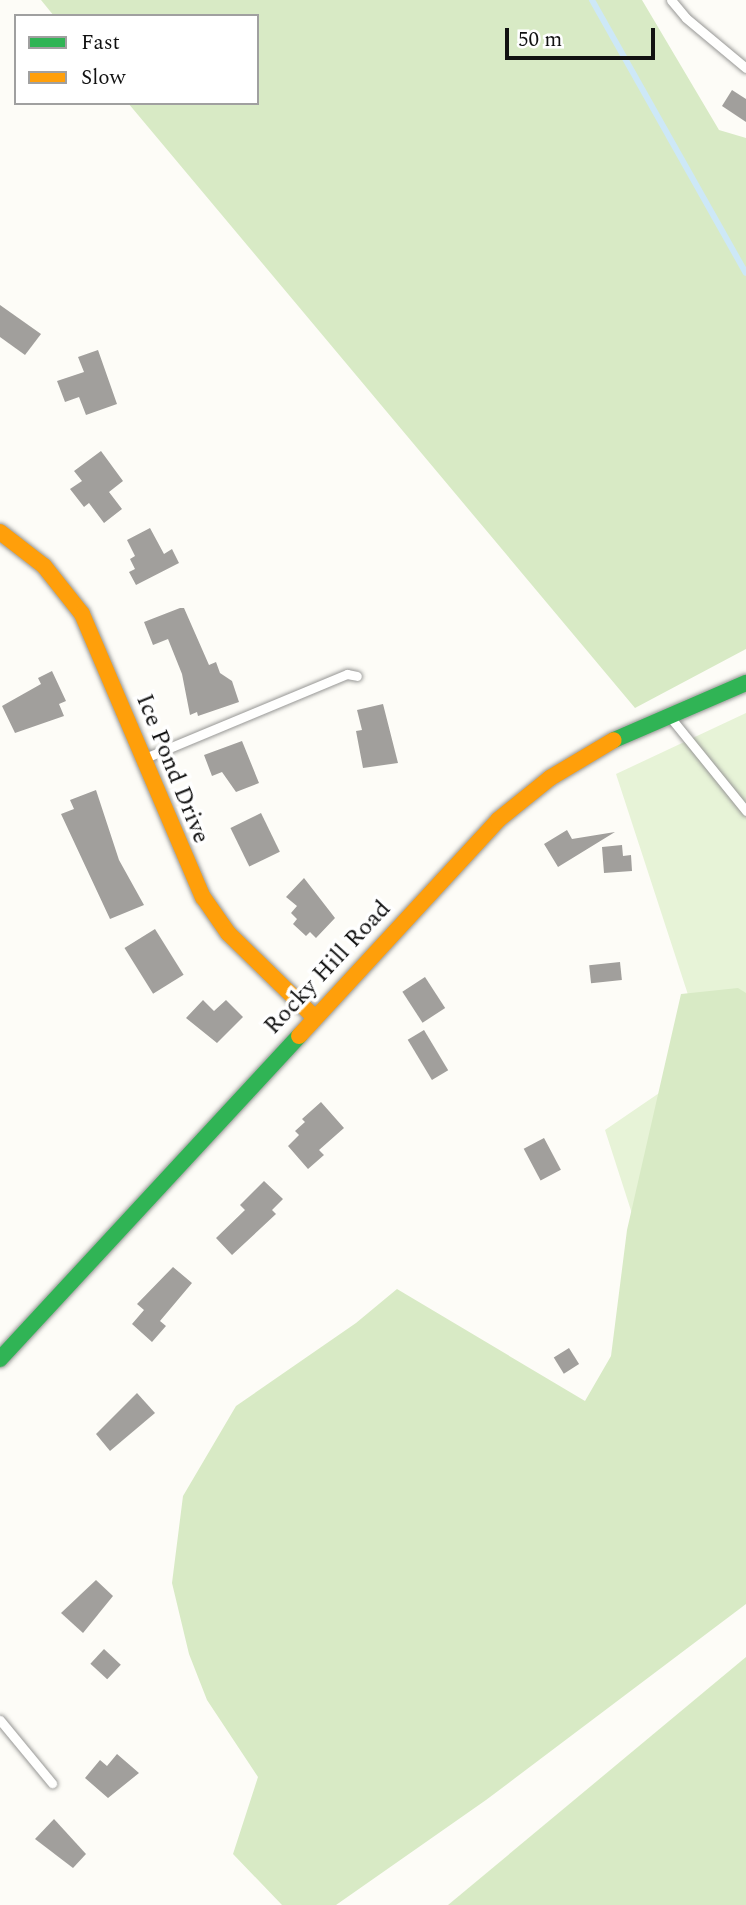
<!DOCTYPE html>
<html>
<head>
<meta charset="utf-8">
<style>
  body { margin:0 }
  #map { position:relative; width:746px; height:1905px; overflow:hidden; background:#fdfcf7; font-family:Spectral,serif }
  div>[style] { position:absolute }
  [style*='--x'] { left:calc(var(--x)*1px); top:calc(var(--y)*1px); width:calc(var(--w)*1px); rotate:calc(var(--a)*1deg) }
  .green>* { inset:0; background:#e7f3d7 }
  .forest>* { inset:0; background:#d8eac5 }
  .stream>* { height:6px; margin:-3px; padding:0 3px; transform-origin:3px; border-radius:3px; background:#cde8f7 }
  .building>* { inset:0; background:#a19f9c; transform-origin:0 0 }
  .roads { filter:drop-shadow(0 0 2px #979795) drop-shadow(0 0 2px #979795) }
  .lane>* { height:9px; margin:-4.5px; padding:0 4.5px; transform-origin:4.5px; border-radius:4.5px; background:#fffffe }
  .fast>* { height:16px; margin:-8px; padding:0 8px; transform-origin:8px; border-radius:8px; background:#30b455 }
  .slow>* { height:16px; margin:-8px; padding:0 8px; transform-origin:8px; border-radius:8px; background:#ff9f0a }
  span { translate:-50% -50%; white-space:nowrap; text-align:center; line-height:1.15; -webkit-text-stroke:7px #fff; paint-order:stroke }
  .street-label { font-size:24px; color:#111 }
  .legend { position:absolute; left:14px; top:14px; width:245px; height:91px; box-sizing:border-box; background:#fff; border:2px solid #a0a0a0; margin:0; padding:9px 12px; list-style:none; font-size:21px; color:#111 }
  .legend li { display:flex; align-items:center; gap:14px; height:35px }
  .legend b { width:35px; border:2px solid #a0a0a0 }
  .scale { position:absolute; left:505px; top:28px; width:150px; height:32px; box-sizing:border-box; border:4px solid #111; border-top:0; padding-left:9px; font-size:21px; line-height:24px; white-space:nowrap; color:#111; -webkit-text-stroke:5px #fff; paint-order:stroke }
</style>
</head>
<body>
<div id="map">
  <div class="green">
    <i style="clip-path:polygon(746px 713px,746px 1567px,605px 1130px,709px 1059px,616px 774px)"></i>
  </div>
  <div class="forest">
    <i style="clip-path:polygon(41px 0,642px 0,719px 130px,746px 138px,746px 649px,635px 708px,128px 103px,257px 103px,257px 16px,54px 16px)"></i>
    <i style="clip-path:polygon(738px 988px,746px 993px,746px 1604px,486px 1800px,336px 1905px,282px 1905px,233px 1854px,258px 1777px,207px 1700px,189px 1654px,172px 1583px,183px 1496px,236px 1406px,356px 1323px,397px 1289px,585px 1401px,611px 1356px,627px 1230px,681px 994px)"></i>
    <i style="clip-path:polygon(746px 1657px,746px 1905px,448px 1905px)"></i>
  </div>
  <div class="stream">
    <i style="--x:592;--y:0;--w:313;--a:60.6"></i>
  </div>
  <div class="building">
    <i style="clip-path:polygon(732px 90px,746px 99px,746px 122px,722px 106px)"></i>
    <i style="clip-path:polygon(0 305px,41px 334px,25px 355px,0 337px)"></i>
    <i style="clip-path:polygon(98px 350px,117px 404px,86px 415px,79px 397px,65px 402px,57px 381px,84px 372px,78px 357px)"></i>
    <i style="clip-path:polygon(101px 451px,123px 481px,109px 492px,122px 509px,104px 523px,89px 503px,84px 507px,70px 489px,82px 481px,74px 471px)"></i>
    <i style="clip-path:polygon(150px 528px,164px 554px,172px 549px,179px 563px,136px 585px,129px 572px,135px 569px,130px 559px,135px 556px,127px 540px)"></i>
    <i style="clip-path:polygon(180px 608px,184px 608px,209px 665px,216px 662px,220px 673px,232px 681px,239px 702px,198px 716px,197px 712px,190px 715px,182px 674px,168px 639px,153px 645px,144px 622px)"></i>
    <i style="clip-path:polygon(52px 671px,66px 701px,59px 704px,64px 716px,15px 733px,2px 706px,41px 684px,38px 678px)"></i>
    <i style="clip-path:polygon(383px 704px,398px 763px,363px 768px,356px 731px,362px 730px,357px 710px)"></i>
    <i style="clip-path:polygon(242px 741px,259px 783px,236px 792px,222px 772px,212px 776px,204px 755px)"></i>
    <i style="clip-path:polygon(96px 790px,119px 860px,144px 905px,110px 919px,61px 814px,74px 809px,70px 800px)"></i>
    <i style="left:261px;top:813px;width:43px;height:34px;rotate:64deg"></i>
    <i style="clip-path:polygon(567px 830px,572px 839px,615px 832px,558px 867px,544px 844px)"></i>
    <i style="clip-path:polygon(622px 845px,623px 856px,631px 855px,632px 871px,604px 873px,602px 847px)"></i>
    <i style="clip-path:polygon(304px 878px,335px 918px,316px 938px,310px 932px,306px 936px,293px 924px,297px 919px,291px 913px,297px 906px,286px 897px)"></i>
    <i style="left:155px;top:929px;width:54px;height:36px;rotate:58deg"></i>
    <i style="left:620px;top:962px;width:18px;height:31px;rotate:84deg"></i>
    <i style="left:425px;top:977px;width:37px;height:27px;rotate:57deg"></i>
    <i style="clip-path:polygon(203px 1000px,214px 1011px,226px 1000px,243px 1017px,217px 1043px,186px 1018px)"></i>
    <i style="left:424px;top:1030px;width:47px;height:19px;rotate:59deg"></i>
    <i style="clip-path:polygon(321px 1102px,344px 1128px,319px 1150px,324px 1155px,308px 1169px,288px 1146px,299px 1135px,295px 1131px,305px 1122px,302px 1119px)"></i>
    <i style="left:544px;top:1138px;width:36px;height:23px;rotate:62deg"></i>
    <i style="clip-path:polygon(264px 1181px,283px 1199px,272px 1210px,276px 1214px,232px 1255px,216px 1238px,245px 1210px,240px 1205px)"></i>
    <i style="clip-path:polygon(173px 1267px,192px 1283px,160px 1321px,166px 1326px,152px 1342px,132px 1324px,144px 1310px,137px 1304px)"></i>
    <i style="left:569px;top:1348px;width:19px;height:18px;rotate:58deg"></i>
    <i style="clip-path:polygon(137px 1393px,155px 1413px,110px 1451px,96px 1434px)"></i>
    <i style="clip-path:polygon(96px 1580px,113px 1596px,83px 1633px,61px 1613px)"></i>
    <i style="left:104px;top:1649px;width:23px;height:20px;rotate:43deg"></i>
    <i style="clip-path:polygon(117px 1754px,139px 1773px,108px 1798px,85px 1778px,100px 1760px,107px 1766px)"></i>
    <i style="clip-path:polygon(54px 1819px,86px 1854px,73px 1868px,35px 1839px)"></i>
  </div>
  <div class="roads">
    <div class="lane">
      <i style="--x:671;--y:0;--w:23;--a:50"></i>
      <i style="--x:686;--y:18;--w:78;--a:39.8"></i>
      <i style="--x:670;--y:717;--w:121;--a:51"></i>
      <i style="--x:145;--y:758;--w:219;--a:-22.6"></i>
      <i style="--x:347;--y:674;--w:10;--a:11"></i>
      <i style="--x:0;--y:1720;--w:82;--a:50.5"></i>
    </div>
    <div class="fast">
      <i style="--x:614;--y:740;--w:144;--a:-23.4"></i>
      <i style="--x:0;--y:1359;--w:440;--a:-47.2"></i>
    </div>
    <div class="slow">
      <i style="--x:0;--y:532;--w:56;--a:37.7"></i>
      <i style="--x:44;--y:566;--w:61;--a:51.6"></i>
      <i style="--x:82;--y:614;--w:308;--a:66.9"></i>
      <i style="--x:203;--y:897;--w:44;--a:55.2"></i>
      <i style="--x:228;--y:933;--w:120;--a:44.3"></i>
      <i style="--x:299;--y:1036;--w:294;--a:-47.3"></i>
      <i style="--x:498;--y:820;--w:67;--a:-38.9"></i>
      <i style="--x:550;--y:778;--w:74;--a:-30.7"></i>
    </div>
  </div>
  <div class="street-label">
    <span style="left:172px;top:769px;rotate:68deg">Ice Pond Drive</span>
    <span style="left:328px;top:968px;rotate:-47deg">Rocky Hill Road</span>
  </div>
  <ul class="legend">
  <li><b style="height:9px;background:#30b455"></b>Fast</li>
  <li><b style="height:9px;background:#ff9f0a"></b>Slow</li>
  </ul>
  <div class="scale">50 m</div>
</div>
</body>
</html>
